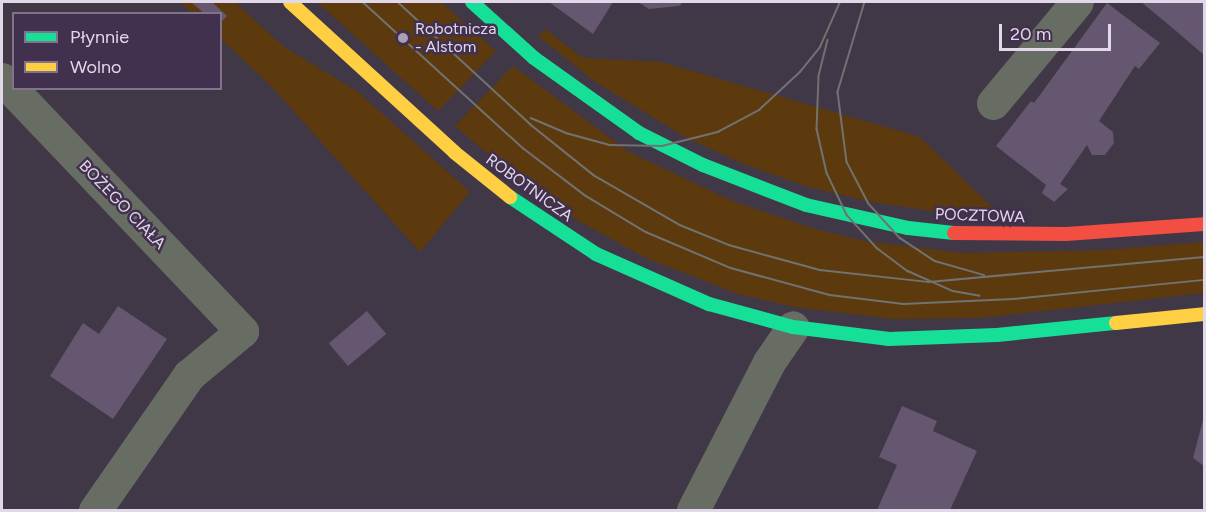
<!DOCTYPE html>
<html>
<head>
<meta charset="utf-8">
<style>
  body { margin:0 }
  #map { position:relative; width:1206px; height:512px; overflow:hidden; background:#403747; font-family:Figtree,sans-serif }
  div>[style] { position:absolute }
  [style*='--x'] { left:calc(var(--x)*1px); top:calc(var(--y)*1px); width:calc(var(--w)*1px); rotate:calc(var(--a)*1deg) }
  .green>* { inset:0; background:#5c3a0d }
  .building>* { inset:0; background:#64576f; transform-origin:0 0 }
  .street>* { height:33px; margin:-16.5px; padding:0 16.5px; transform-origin:16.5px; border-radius:16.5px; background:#686d64 }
  .fast>* { height:14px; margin:-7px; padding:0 7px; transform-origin:7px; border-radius:7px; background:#16e098 }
  .slow>* { height:14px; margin:-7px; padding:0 7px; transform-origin:7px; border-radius:7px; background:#ffcf43 }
  .jam>* { height:14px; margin:-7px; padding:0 7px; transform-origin:7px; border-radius:7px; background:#f24e42 }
  .tram>* { height:1.5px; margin:-0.75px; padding:0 0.75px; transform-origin:0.75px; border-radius:0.75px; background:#717271 }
  .dots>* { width:16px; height:16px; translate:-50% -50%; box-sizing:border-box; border:3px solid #41304e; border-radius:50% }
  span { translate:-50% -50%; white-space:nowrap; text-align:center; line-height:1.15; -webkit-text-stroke:5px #41304e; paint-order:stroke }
  .poi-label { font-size:16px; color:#e1d8ea }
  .left { translate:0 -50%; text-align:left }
  .street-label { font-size:16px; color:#e1d8ea }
  .frame { position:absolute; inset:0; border:3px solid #e1d8ea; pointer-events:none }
  .legend { position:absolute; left:12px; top:12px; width:210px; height:78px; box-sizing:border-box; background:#41304e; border:2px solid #81738c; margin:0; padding:8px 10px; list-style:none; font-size:18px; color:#e1d8ea }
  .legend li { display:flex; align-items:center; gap:12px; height:30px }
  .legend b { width:30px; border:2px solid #81738c }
  .scale { position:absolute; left:999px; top:24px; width:112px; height:27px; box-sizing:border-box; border:3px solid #e1d8ea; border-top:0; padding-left:8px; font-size:18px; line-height:21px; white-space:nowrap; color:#e1d8ea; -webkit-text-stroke:4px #41304e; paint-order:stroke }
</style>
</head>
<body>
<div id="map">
  <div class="green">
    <i style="clip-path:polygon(180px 2px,235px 2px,283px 46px,358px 92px,470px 192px,420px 252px,271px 86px,221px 39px,220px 14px,192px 13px)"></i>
    <i style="clip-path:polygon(317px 2px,441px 2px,496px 51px,438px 111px)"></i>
    <i style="clip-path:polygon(545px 29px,583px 58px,661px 62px,920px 137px,1000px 215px,932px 211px,872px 202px,808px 187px,746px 165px,685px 137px,594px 81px,538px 36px)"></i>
    <i style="clip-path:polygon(513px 66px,629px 152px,732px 201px,815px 229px,863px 241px,963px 253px,1106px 250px,1204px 242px,1204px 293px,979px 318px,893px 319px,794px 307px,738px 294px,646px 258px,568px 215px,522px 183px,455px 126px)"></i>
  </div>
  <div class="building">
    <i style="clip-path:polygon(191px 2px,212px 2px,227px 16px,220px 23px,220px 14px,205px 14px)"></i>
    <i style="clip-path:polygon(549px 2px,613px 2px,593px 34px)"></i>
    <i style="clip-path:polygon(638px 2px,683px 2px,679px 6px,649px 9px)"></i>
    <i style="clip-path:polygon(1141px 2px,1204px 2px,1204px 55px,1169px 25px)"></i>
    <i style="clip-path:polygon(1107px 3px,1160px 43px,1139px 69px,1135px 66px,1099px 121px,1113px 132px,1114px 143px,1105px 155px,1092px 155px,1087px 145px,1060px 184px,1068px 189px,1054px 202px,1042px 193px,1046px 185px,996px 146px,1031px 101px,1034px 103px)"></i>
    <i style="clip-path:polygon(118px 306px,167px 339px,113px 419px,50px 376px,83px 323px,99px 334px)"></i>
    <i style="left:367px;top:311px;width:30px;height:50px;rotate:50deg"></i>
    <i style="clip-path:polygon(902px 406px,937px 421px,933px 431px,977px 451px,950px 510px,877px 510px,897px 465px,879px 457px)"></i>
    <i style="clip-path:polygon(1204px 416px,1204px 466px,1193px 458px)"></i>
  </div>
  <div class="street">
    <i style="--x:2;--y:79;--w:348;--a:46.4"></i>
    <i style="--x:242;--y:331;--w:69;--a:140.3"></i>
    <i style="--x:189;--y:375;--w:165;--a:124.8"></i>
    <i style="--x:993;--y:103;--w:131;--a:-50.3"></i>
    <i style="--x:693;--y:510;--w:166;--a:-62.8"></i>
    <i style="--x:769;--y:362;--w:42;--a:-55.6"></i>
  </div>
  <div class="fast">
    <i style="--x:472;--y:2;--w:84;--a:42.1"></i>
    <i style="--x:534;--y:58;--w:129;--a:35.5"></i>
    <i style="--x:639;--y:133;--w:72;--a:26.6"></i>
    <i style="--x:703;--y:165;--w:110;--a:21.2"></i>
    <i style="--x:806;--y:205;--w:105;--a:12.7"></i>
    <i style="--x:908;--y:228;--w:46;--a:6.2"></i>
    <i style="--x:510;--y:197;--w:103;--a:33.5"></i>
    <i style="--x:596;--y:254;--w:124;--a:23.9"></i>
    <i style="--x:709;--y:304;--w:87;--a:15.3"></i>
    <i style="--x:793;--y:327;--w:97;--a:7.1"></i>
    <i style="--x:889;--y:339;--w:108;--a:-2.1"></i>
    <i style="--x:997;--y:335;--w:120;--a:-5.8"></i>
  </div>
  <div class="slow">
    <i style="--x:290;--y:2;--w:222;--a:42.4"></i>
    <i style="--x:454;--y:152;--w:72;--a:38.8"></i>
    <i style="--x:1116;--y:323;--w:88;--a:-5.8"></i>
  </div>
  <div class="jam">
    <i style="--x:954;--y:233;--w:112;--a:0.5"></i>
    <i style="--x:1066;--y:234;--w:138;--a:-4.1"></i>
  </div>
  <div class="tram">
    <i style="--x:363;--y:2;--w:217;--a:42.4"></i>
    <i style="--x:523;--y:148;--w:79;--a:37.3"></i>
    <i style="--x:586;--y:196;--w:70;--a:31"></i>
    <i style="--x:646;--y:232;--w:92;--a:23"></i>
    <i style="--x:731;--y:268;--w:103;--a:15.3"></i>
    <i style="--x:830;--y:295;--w:74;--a:7"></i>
    <i style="--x:903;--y:304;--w:110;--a:-2.6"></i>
    <i style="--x:1013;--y:299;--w:192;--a:-5.7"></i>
    <i style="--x:398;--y:2;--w:180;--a:42.7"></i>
    <i style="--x:530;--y:124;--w:83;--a:38.7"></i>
    <i style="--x:595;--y:176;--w:98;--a:30"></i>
    <i style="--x:680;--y:225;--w:53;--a:22.2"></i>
    <i style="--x:729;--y:245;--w:94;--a:15.4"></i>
    <i style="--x:820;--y:270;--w:110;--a:6.3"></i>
    <i style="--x:929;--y:282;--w:276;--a:-5.2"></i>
    <i style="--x:865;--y:2;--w:94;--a:106.7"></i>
    <i style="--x:838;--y:92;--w:71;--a:82.7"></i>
    <i style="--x:847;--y:162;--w:47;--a:62.4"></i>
    <i style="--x:869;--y:204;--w:46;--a:47.6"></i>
    <i style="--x:900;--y:238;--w:42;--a:33.3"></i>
    <i style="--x:935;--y:261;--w:51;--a:15.9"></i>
    <i style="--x:828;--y:40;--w:38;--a:104"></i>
    <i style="--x:819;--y:77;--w:52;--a:92.2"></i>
    <i style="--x:817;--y:129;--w:45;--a:77.2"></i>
    <i style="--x:827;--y:173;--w:47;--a:64.5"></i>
    <i style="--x:847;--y:215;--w:45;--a:47.7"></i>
    <i style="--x:877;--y:248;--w:39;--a:37"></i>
    <i style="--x:908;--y:271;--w:49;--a:24"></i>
    <i style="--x:953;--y:291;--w:27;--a:10"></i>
    <i style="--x:531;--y:118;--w:38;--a:23"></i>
    <i style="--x:566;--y:133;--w:46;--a:15.3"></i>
    <i style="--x:610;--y:145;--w:52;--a:1.1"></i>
    <i style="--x:662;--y:146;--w:58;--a:-14"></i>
    <i style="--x:718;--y:132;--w:47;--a:-28.2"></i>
    <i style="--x:759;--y:110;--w:56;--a:-42.8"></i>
    <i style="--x:800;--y:72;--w:32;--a:-51"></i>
    <i style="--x:820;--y:47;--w:49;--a:-66"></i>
  </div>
  <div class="dots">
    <i style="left:403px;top:38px;background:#a9a0b1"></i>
  </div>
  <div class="poi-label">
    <span class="left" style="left:415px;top:38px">Robotnicza<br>- Alstom</span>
  </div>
  <div class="street-label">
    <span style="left:529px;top:188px;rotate:36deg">ROBOTNICZA</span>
    <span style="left:122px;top:205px;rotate:46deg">BOŻEGO CIAŁA</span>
    <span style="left:980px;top:216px;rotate:2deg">POCZTOWA</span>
  </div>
  <div class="frame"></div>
  <ul class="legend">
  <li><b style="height:8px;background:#16e098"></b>Płynnie</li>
  <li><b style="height:8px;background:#ffcf43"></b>Wolno</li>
  </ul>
  <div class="scale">20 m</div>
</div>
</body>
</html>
